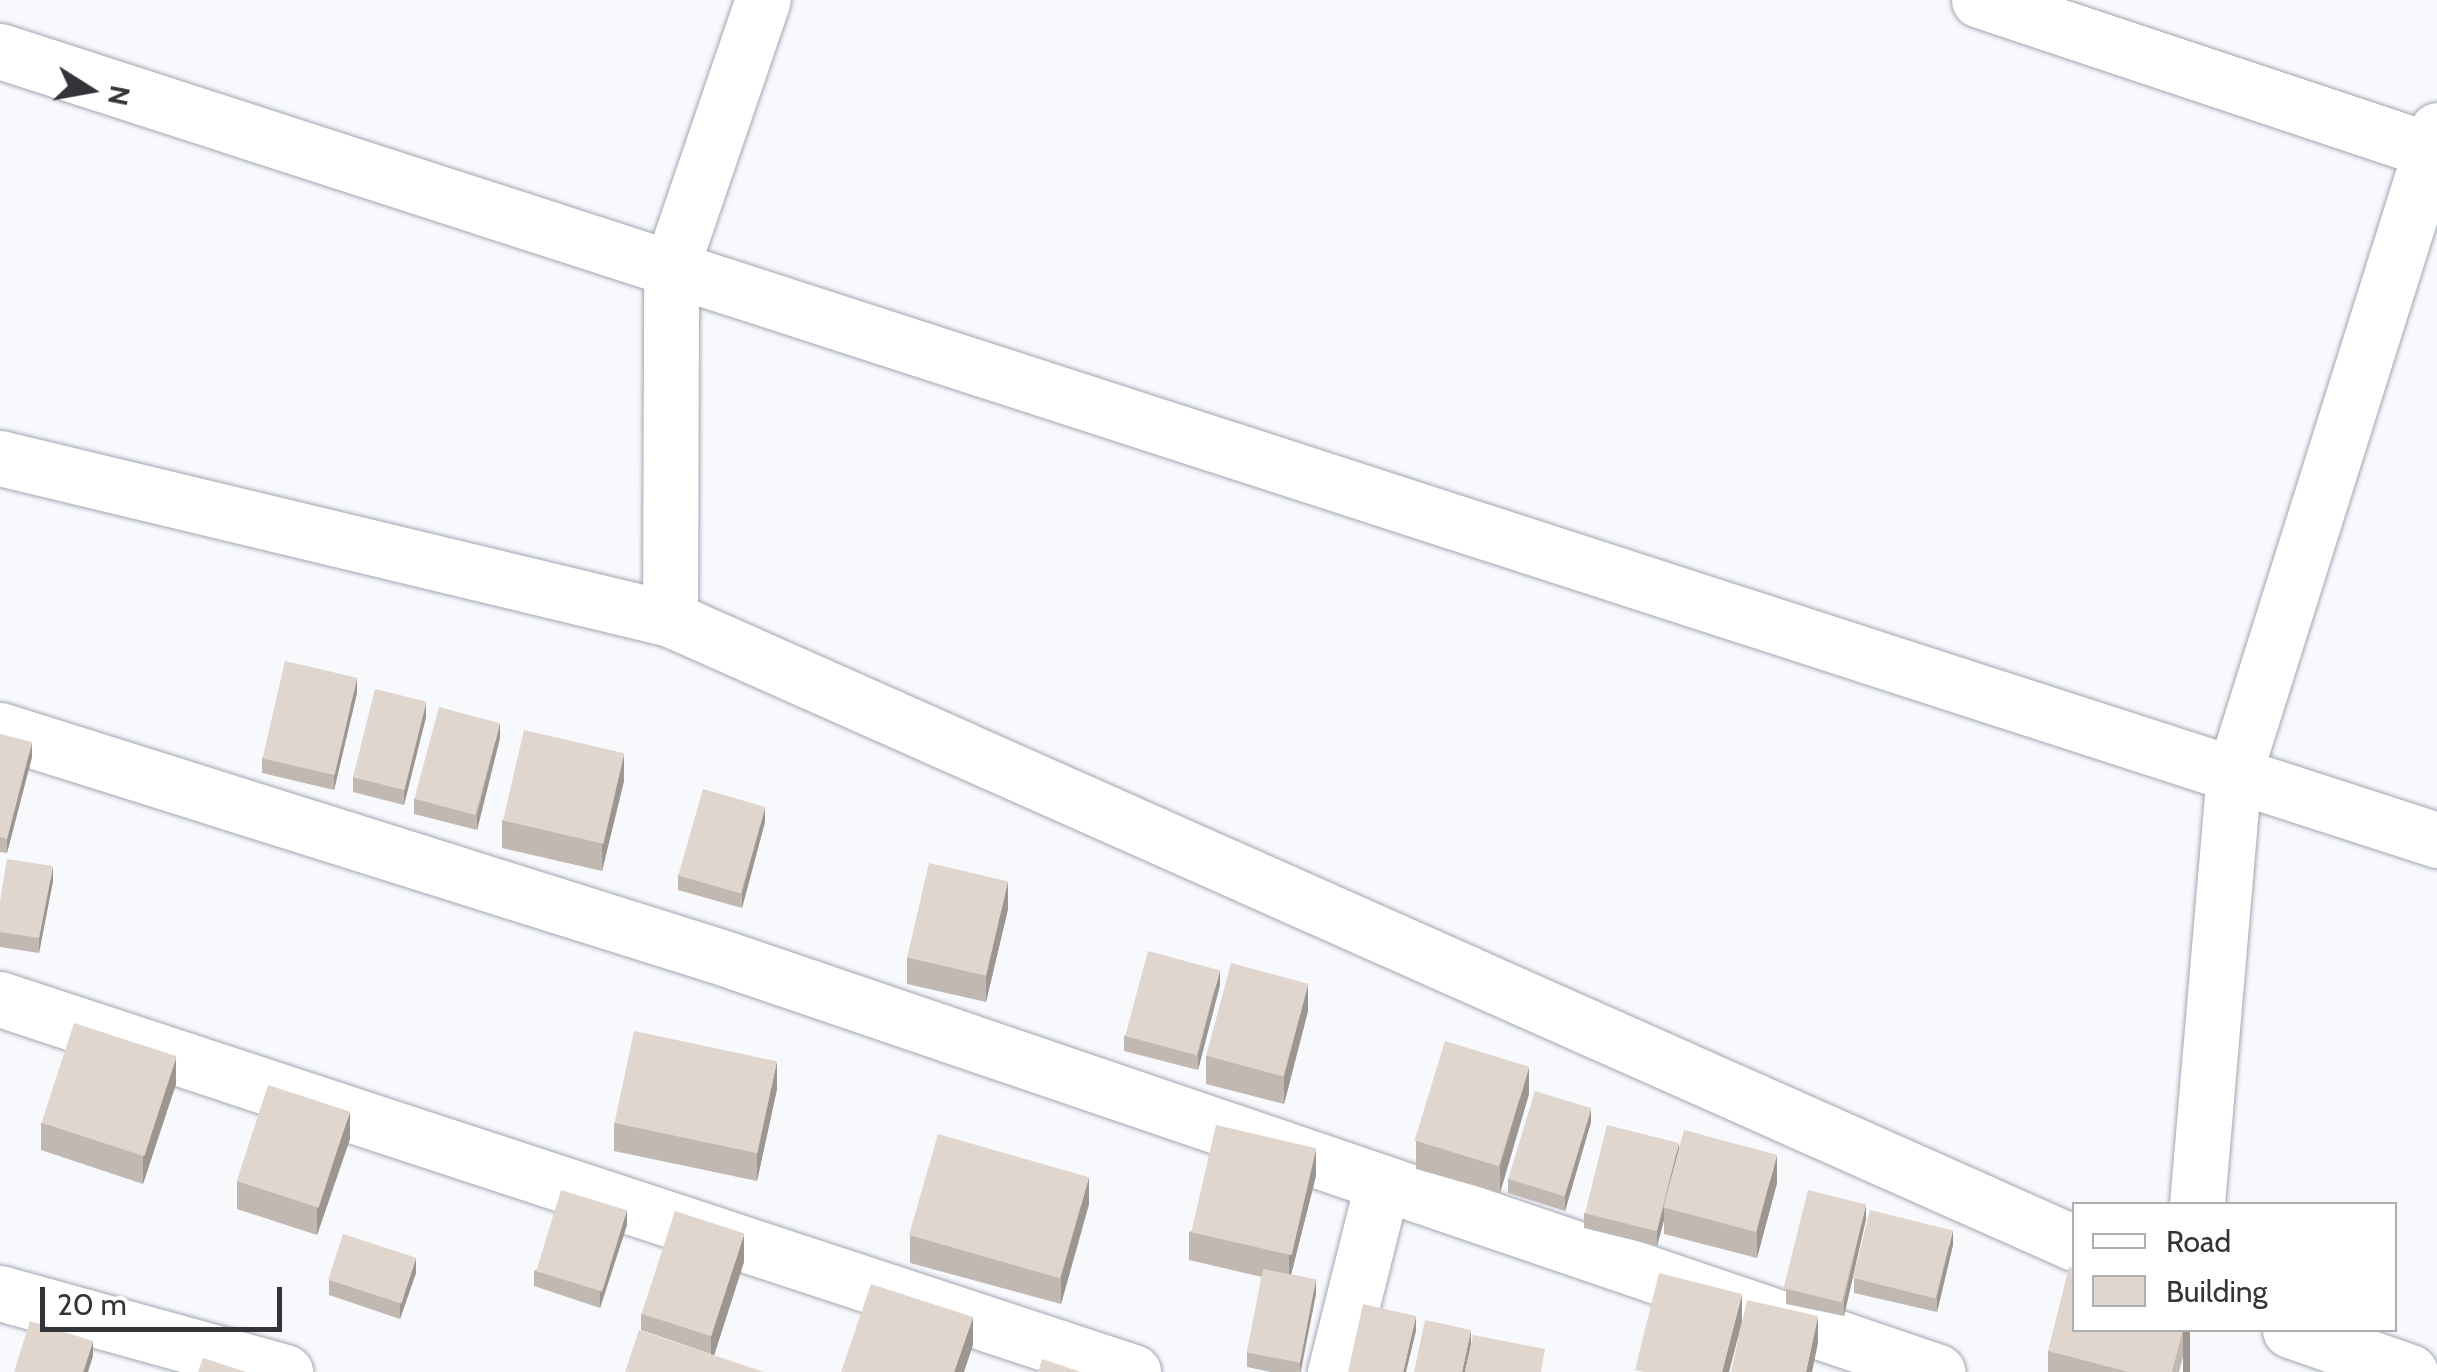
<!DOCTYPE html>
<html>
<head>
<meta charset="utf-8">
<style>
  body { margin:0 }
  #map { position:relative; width:2437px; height:1372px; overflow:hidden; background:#f7f9fd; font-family:Cabin,sans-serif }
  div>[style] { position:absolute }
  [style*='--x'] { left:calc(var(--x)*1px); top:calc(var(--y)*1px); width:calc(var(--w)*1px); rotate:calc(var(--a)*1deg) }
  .roads { filter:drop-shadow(0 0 2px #a3a6b1) drop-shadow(0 0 2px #a3a6b1) }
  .minor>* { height:55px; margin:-27.5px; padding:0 27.5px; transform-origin:27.5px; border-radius:27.5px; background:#fff }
  .wall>* { inset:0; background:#c1b8b1 }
  .shaded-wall>* { inset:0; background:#9d9690; transform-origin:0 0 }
  .building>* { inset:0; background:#e0d6ce; transform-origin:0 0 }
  span { translate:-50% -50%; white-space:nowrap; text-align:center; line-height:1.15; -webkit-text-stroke:8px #fff; paint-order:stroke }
  .legend { position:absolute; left:2072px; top:1202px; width:325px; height:130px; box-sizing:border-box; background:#fff; border:2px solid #adaeaf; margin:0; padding:12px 18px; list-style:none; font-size:30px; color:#323438 }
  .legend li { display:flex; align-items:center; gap:20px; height:50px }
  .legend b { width:50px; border:2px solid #adaeaf }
  .north { position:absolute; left:40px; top:40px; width:100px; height:100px; -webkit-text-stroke:8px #fff; paint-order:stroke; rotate:101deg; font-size:28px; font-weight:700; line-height:40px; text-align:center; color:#323438 }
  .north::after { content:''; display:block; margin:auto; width:35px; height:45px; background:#323438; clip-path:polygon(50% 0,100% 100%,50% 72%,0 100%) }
  .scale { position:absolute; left:40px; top:1287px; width:242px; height:45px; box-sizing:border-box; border:5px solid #323438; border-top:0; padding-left:12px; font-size:30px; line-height:35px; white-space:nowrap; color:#323438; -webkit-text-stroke:8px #fff; paint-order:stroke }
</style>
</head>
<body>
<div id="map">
  <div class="roads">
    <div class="minor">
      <i style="--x:1979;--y:0;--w:483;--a:18.4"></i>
      <i style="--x:0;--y:51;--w:2562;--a:17.94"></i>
      <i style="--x:0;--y:458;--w:689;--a:13.51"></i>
      <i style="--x:670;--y:619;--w:1536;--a:23.96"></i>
      <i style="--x:670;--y:619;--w:351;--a:-89.8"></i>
      <i style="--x:671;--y:268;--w:283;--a:-71.1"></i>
      <i style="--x:0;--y:730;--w:762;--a:17.48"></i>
      <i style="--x:727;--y:959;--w:1279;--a:18.83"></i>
      <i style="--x:0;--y:999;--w:1193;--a:18.22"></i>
      <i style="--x:2197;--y:1204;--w:432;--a:-85.1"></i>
      <i style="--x:2234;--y:774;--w:675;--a:-72.5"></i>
      <i style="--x:0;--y:1293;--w:296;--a:15.5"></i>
      <i style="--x:2290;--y:1330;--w:127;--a:19.3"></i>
      <i style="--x:1335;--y:1372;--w:193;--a:-75.9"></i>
    </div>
  </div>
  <div class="wall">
    <i style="clip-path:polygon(357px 693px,334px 790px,262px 773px,262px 758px)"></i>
    <i style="clip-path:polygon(426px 717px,404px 805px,353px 792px,353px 777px)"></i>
    <i style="clip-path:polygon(0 734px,32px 757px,7px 853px,0 852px)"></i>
    <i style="clip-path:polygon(500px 738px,477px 830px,414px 814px,414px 799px)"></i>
    <i style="clip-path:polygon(624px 781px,602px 871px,502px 848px,502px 820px)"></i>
    <i style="clip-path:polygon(765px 822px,742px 908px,678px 890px,678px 875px)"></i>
    <i style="clip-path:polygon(53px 881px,39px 953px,0 947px,0 901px)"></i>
    <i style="clip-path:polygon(1008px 909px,986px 1002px,907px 984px,907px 957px)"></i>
    <i style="clip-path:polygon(1220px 985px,1198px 1070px,1124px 1051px,1124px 1036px)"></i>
    <i style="clip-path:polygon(1308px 1011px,1284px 1104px,1206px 1084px,1206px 1056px)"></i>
    <i style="clip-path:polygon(176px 1084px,143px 1184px,41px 1150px,41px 1123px)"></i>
    <i style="clip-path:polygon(777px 1089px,757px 1181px,614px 1151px,614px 1123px)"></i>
    <i style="clip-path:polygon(1529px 1094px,1500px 1193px,1416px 1169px,1416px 1141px)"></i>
    <i style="clip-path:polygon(1591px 1122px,1565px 1211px,1508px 1193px,1508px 1179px)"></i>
    <i style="clip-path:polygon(350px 1139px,317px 1235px,237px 1209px,237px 1181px)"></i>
    <i style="clip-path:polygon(1679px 1151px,1777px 1183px,1757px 1258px,1664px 1234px,1664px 1220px,1657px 1246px,1584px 1228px,1584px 1213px)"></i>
    <i style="clip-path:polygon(1316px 1176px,1291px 1274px,1316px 1294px,1301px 1372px,1271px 1372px,1247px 1367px,1247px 1352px,1262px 1277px,1189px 1260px,1189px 1232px)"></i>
    <i style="clip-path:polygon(1089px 1204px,1061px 1304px,910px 1263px,910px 1235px)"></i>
    <i style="clip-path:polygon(1866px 1219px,1844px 1316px,1786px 1304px,1786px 1289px)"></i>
    <i style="clip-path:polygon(627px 1225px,600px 1308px,534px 1286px,534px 1271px)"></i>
    <i style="clip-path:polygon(1953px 1245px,1937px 1312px,1854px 1293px,1854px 1278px)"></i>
    <i style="clip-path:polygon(744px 1262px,714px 1355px,641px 1330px,641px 1314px)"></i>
    <i style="clip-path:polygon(416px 1273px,400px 1319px,329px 1295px,329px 1280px)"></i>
    <i style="clip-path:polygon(2074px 1330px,2190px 1330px,2179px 1372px,2048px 1372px,2048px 1351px)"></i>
  </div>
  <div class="shaded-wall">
    <i style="clip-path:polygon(357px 678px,357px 693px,334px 790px,334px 775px)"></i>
    <i style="clip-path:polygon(426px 702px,426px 717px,404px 805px,404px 790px)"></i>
    <i style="clip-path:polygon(500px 723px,500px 738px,477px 830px,477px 815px)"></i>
    <i style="clip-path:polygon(32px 742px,32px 757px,7px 853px,7px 839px)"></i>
    <i style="clip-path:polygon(624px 753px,624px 781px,602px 871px,602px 844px)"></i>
    <i style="clip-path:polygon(765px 807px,765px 822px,742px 908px,742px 893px)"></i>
    <i style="clip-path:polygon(53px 866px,53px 881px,39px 953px,39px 938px)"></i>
    <i style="clip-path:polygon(1008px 881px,1008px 909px,986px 1002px,986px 975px)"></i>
    <i style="clip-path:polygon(1220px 970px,1220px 985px,1198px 1070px,1198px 1055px)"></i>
    <i style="clip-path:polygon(1308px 984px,1308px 1011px,1284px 1104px,1284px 1077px)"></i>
    <i style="clip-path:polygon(176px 1057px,176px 1084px,143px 1184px,143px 1156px)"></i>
    <i style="clip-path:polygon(777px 1061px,777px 1089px,757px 1181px,757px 1154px)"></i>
    <i style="clip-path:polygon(1529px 1067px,1529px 1094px,1500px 1193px,1500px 1166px)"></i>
    <i style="clip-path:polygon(1591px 1108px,1591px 1122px,1565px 1211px,1565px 1196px)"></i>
    <i style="clip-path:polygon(350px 1112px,350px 1139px,317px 1235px,317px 1207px)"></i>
    <i style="clip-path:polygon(1679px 1143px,1679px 1158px,1664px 1207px,1664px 1220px,1657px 1246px,1657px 1232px)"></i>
    <i style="clip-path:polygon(1316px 1148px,1316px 1176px,1289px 1283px,1289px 1256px)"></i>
    <i style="clip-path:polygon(1777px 1155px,1777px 1183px,1757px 1258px,1757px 1230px)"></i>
    <i style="clip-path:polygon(1089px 1177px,1089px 1204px,1061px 1304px,1061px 1277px)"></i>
    <i style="clip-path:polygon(1866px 1204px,1866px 1219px,1844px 1316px,1844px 1301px)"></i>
    <i style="clip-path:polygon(627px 1210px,627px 1225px,600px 1308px,600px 1293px)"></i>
    <i style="clip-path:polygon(1953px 1230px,1953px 1245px,1937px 1312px,1937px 1297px)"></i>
    <i style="clip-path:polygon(744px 1234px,744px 1262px,711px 1365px,711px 1337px)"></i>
    <i style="clip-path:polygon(416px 1258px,416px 1273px,400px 1319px,400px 1304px)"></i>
    <i style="clip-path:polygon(1316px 1279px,1316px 1294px,1300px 1372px,1300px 1363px)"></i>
    <i style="clip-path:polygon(1742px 1294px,1742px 1322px,1729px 1372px,1722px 1372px)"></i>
    <i style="clip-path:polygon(1416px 1316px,1416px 1331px,1406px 1372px,1403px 1372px)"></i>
    <i style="clip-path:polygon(1818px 1316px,1818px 1343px,1812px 1372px,1806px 1372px)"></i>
    <i style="clip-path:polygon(973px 1317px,973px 1345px,964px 1372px,954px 1372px)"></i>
    <i style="clip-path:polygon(1471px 1330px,1471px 1345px,1465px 1372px,1462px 1372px)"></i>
    <i style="left:2183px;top:1330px;width:7px;height:43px"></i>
    <i style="clip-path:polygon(93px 1341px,93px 1356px,88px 1372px,83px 1372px)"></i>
  </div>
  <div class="building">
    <i style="left:285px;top:661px;width:74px;height:100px;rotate:13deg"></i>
    <i style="left:375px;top:689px;width:53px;height:91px;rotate:14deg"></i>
    <i style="left:439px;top:707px;width:63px;height:95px;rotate:15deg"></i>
    <i style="left:524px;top:730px;width:103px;height:93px;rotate:13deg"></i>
    <i style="clip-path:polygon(0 734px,32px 742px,7px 839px,0 837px)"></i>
    <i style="left:703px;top:789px;width:65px;height:90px;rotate:16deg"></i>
    <i style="clip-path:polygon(7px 859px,53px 866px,39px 938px,0 932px,0 901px)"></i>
    <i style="left:929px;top:863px;width:81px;height:97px;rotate:13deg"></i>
    <i style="left:1148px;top:951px;width:74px;height:88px;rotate:15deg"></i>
    <i style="left:1231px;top:963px;width:80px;height:96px;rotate:15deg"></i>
    <i style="left:74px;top:1023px;width:108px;height:105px;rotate:18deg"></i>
    <i style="left:634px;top:1031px;width:146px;height:94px;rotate:12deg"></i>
    <i style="left:1445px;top:1041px;width:88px;height:104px;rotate:17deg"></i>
    <i style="left:268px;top:1085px;width:86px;height:101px;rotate:18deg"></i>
    <i style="left:1535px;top:1091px;width:59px;height:92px;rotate:17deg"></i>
    <i style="left:1216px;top:1125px;width:103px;height:110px;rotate:13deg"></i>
    <i style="left:1607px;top:1125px;width:74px;height:91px;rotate:14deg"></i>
    <i style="left:1684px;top:1130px;width:96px;height:80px;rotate:15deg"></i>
    <i style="left:938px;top:1134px;width:157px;height:105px;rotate:16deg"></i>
    <i style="left:561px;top:1190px;width:69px;height:85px;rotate:17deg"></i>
    <i style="left:1808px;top:1190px;width:60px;height:101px;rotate:14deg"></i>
    <i style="left:1870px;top:1210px;width:85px;height:70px;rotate:14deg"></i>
    <i style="left:675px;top:1211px;width:73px;height:108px;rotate:18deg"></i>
    <i style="left:343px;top:1234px;width:77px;height:48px;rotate:18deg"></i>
    <i style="clip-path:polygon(2069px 1267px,2074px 1268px,2074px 1330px,2183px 1330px,2172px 1372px,2129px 1372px,2048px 1351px)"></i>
    <i style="left:1263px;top:1269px;width:54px;height:85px;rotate:11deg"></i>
    <i style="clip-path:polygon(1659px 1273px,1742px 1294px,1722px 1372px,1644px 1372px,1635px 1370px)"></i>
    <i style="clip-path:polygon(871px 1284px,973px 1317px,954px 1372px,841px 1372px)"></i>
    <i style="clip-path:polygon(1747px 1300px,1818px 1316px,1806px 1372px,1731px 1372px)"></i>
    <i style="clip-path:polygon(1363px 1304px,1416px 1316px,1403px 1372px,1348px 1372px)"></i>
    <i style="clip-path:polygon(1425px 1320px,1471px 1330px,1462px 1372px,1414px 1372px)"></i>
    <i style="clip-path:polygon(30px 1321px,93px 1341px,83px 1372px,14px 1372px)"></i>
    <i style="clip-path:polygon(639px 1330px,764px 1372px,625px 1372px)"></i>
    <i style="clip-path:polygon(1473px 1335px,1545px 1349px,1541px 1372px,1465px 1372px)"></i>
    <i style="clip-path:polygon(203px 1358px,246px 1372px,198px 1372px)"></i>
    <i style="clip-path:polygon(1042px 1359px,1081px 1372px,1038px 1372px)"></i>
  </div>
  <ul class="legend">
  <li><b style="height:12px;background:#fff"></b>Road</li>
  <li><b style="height:28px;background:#e0d6ce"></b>Building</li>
  </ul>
  <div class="north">N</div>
  <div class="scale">20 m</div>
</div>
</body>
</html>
